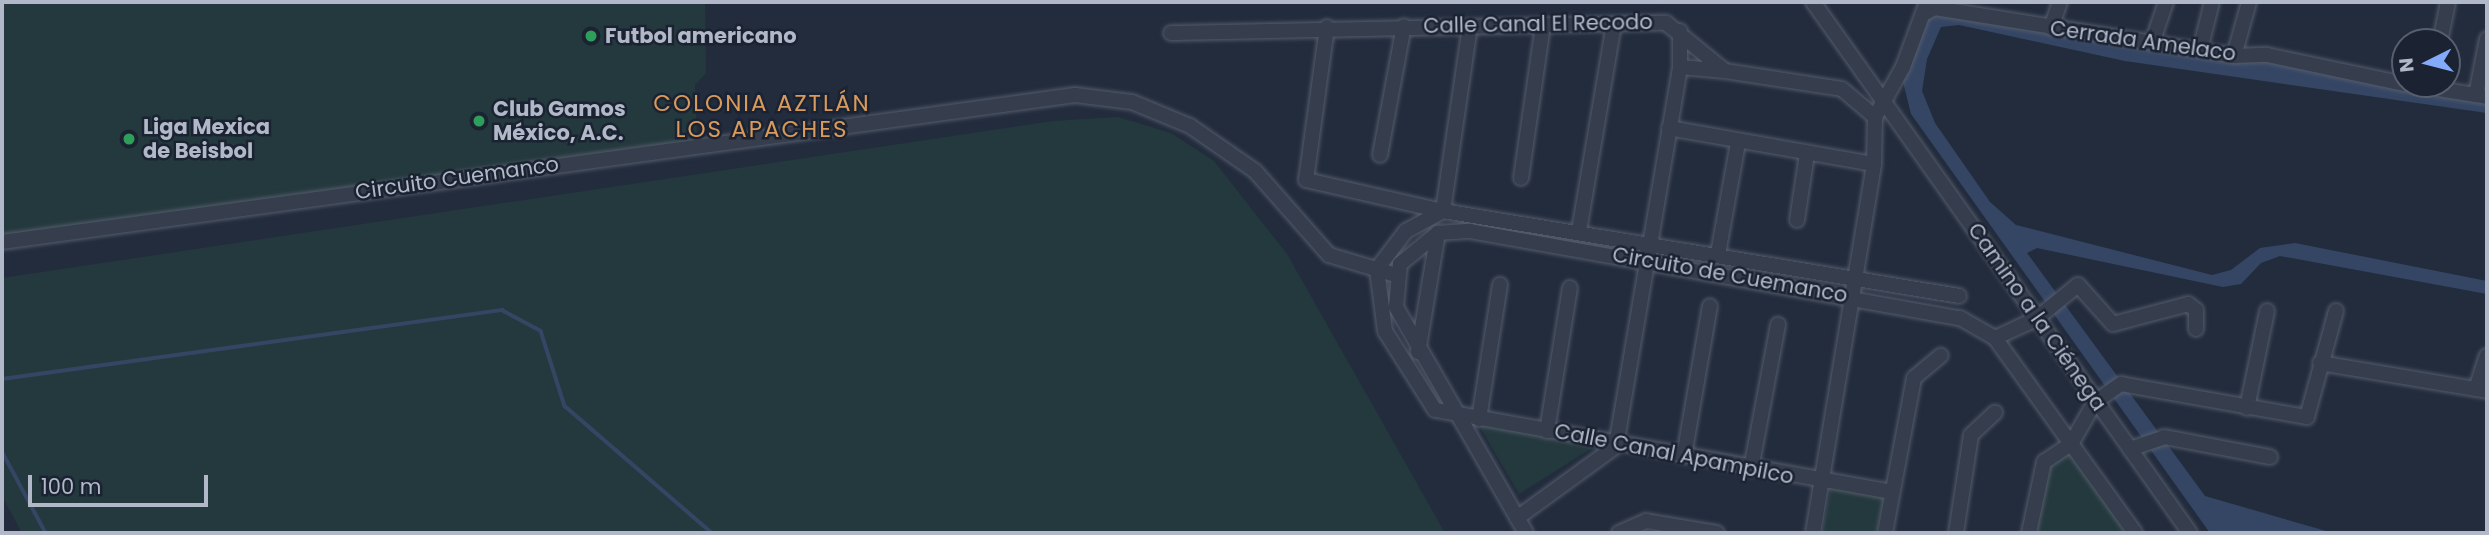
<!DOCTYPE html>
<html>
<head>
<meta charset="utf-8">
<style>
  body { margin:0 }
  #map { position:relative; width:2489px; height:535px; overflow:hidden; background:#222c3d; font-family:Poppins,sans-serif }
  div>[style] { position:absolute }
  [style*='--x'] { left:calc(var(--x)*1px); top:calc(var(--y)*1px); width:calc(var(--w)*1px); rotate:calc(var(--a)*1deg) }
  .green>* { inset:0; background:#24393e }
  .water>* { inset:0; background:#354665 }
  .stream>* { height:3.5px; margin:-1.75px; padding:0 1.75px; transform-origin:1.75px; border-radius:1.75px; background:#354665 }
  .roads { filter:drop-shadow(0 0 2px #545c6b) drop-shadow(0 0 2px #545c6b) }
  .minor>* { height:14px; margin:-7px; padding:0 7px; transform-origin:7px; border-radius:7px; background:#363e4d }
  .dots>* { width:19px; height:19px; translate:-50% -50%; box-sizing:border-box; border:4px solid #1b2332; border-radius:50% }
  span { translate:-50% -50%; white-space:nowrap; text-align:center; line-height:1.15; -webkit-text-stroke:5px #1b2332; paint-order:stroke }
  .street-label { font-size:21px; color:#b1b9c8 }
  .poi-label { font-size:21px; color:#b1b9c8; font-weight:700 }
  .left { translate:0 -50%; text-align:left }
  .neighbourhood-label { font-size:23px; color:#d89a5d; letter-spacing:2px }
  .frame { position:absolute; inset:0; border:4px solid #b1b9c8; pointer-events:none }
  .north { position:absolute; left:2391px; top:28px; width:70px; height:70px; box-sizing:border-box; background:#1b2332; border:2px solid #575f6e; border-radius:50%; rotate:264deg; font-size:19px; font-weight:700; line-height:28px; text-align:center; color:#b1b9c8 }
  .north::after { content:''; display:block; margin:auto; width:24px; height:32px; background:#83aafb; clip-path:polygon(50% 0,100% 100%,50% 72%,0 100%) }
  .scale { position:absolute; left:28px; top:475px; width:180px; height:32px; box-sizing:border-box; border:4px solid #b1b9c8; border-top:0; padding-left:9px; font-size:21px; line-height:24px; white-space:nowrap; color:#b1b9c8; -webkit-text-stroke:5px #1b2332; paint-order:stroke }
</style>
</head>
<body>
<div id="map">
  <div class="green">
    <i style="clip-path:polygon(2px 2px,705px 2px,706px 73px,695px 85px,697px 139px,2px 238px)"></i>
    <i style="clip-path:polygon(1118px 117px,1171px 133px,1214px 161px,1287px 254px,1445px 533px,22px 533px,2px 496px,2px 278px,1053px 121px)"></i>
    <i style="clip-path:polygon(1472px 413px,1608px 438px,1519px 494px)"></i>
    <i style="clip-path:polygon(2067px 445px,2129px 533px,2036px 533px,2049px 461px)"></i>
    <i style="clip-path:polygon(1831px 487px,1884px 498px,1876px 533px,1822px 533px)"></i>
  </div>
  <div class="water">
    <i style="clip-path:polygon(1938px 14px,2261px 59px,2487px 102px,2487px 113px,2125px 61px,1959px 25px,1941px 27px,1927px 59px,1922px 91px,1935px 123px,1990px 202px,2016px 225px,2212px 275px,2231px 270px,2260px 248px,2295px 243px,2487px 281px,2487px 294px,2280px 256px,2261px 263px,2241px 284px,2223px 287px,2037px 248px,2027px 253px,2205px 496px,2333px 533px,2210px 533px,1911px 114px,1903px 82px,1926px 21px)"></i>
  </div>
  <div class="stream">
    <i style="--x:2;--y:379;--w:505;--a:-7.86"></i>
    <i style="--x:502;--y:310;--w:44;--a:28.3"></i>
    <i style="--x:541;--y:331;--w:79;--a:72.3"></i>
    <i style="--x:565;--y:406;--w:194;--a:40.8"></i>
    <i style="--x:2;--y:451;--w:93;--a:61.8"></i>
  </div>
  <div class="roads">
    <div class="minor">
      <i style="--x:1813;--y:2;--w:651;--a:54.63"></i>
      <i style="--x:1923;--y:14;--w:13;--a:-27"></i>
      <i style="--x:1935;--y:8;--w:303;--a:9.1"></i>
      <i style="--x:2234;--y:56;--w:33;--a:-2"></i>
      <i style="--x:2267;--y:55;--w:141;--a:11.9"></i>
      <i style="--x:1327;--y:27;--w:154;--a:97.8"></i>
      <i style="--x:1306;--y:180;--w:140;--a:12.8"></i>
      <i style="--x:1443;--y:211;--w:186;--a:-81.7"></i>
      <i style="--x:2051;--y:28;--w:28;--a:-71"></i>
      <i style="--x:1171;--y:33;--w:495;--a:-1.2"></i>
      <i style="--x:1666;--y:23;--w:76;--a:39.1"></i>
      <i style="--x:1725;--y:71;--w:118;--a:8.7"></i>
      <i style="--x:1842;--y:89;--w:43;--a:40.3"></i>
      <i style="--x:2440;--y:42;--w:41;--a:-78.7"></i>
      <i style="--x:2152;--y:43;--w:43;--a:-71.1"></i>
      <i style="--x:2200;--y:50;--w:49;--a:-76"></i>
      <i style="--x:2234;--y:56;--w:56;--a:-74.5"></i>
      <i style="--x:1680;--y:67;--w:45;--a:5.1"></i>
      <i style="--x:2407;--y:84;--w:81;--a:9.2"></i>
      <i style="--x:2476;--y:95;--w:57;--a:-78.9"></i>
      <i style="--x:1669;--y:128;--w:208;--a:10"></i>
      <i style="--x:1380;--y:155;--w:131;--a:-79.5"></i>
      <i style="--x:1521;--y:178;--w:155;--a:-81.8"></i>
      <i style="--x:1797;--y:220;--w:67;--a:-81.4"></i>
      <i style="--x:1579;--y:231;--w:210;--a:-80.4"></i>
      <i style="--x:2;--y:242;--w:1083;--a:-7.8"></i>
      <i style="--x:1075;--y:95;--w:57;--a:7"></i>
      <i style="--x:1132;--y:102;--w:63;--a:22.5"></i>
      <i style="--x:1190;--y:126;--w:79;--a:34.7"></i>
      <i style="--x:1255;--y:171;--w:112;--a:48.6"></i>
      <i style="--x:1329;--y:255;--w:70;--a:16.6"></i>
      <i style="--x:1718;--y:254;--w:113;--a:-79.8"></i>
      <i style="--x:1995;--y:338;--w:45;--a:-24.9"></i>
      <i style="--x:2036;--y:319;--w:54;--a:-39"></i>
      <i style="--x:2078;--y:285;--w:52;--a:48.1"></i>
      <i style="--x:2113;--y:324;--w:78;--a:-14.9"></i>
      <i style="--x:2188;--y:304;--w:10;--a:37"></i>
      <i style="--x:2196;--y:310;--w:19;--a:90"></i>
      <i style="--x:1418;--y:352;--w:121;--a:-80.5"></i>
      <i style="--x:2320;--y:363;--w:169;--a:9.5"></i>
      <i style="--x:2476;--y:389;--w:35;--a:-72"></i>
      <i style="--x:2247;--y:408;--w:99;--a:-78.3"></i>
      <i style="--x:1479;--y:419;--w:136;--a:-81.1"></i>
      <i style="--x:1547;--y:431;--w:145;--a:-80.9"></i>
      <i style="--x:2130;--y:449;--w:36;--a:-19"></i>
      <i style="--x:2164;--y:437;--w:108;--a:10.7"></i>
      <i style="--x:1684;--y:456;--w:152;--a:-80.2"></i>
      <i style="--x:1751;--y:469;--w:147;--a:-79.4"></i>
      <i style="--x:1892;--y:492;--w:464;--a:-169.8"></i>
      <i style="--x:1435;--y:410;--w:93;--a:-122.3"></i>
      <i style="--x:1385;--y:331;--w:63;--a:-97.4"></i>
      <i style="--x:1377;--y:269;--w:48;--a:-52.7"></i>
      <i style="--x:1406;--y:231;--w:42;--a:-28.4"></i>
      <i style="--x:1443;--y:211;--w:523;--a:9.35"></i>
      <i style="--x:1517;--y:518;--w:122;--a:-36"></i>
      <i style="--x:1616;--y:446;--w:384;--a:-80.4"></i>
      <i style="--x:1680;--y:67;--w:36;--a:-90"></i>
      <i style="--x:1526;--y:533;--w:261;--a:-119.9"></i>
      <i style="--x:1396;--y:307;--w:43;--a:-84.7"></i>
      <i style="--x:1400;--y:264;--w:49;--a:-39.2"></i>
      <i style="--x:1438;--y:233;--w:32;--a:-4"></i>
      <i style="--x:1470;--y:231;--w:498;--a:10.1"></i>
      <i style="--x:1960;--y:318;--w:40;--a:29.7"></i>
      <i style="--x:1995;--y:338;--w:240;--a:54.3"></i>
      <i style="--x:1619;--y:533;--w:30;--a:-24"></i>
      <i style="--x:1646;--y:521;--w:72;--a:9.6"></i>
      <i style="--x:1813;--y:533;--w:374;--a:-80.6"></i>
      <i style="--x:1874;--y:164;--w:47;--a:-88.8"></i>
      <i style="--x:1875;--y:117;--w:57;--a:-60.8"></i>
      <i style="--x:1903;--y:67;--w:69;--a:-69.7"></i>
      <i style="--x:1885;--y:533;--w:158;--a:-79.4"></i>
      <i style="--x:1914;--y:378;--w:35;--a:-40"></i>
      <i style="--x:1956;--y:533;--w:99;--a:-81.3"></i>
      <i style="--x:1971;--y:435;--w:33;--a:-43"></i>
      <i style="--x:2029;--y:533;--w:73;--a:-78.1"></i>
      <i style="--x:2044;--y:462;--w:32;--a:-34"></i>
      <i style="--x:2071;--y:444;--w:48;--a:-60.3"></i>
      <i style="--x:2095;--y:402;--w:32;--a:-35"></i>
      <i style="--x:2121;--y:384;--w:189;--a:10.1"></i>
      <i style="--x:2307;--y:417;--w:110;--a:-74.7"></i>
    </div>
  </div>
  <div class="dots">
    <i style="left:591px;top:36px;background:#2e9e5b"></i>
    <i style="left:479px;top:121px;background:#2e9e5b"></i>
    <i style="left:129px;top:139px;background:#2e9e5b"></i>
  </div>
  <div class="street-label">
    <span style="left:1538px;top:24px;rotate:-1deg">Calle Canal El Recodo</span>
    <span style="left:2143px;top:41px;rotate:8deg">Cerrada Amelaco</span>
    <span style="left:457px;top:178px;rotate:-8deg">Circuito Cuemanco</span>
    <span style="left:1730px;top:275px;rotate:10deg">Circuito de Cuemanco</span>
    <span style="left:2037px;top:317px;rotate:55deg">Camino a la Ciénega</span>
    <span style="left:1674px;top:454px;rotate:11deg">Calle Canal Apampilco</span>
  </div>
  <div class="poi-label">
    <span class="left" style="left:605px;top:36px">Futbol americano</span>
    <span class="left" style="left:493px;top:121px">Club Gamos<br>México, A.C.</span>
    <span class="left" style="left:143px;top:139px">Liga Mexica<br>de Beisbol</span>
  </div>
  <div class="neighbourhood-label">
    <span style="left:762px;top:116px">COLONIA AZTLÁN<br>LOS APACHES</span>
  </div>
  <div class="frame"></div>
  <div class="north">N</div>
  <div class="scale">100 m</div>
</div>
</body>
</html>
